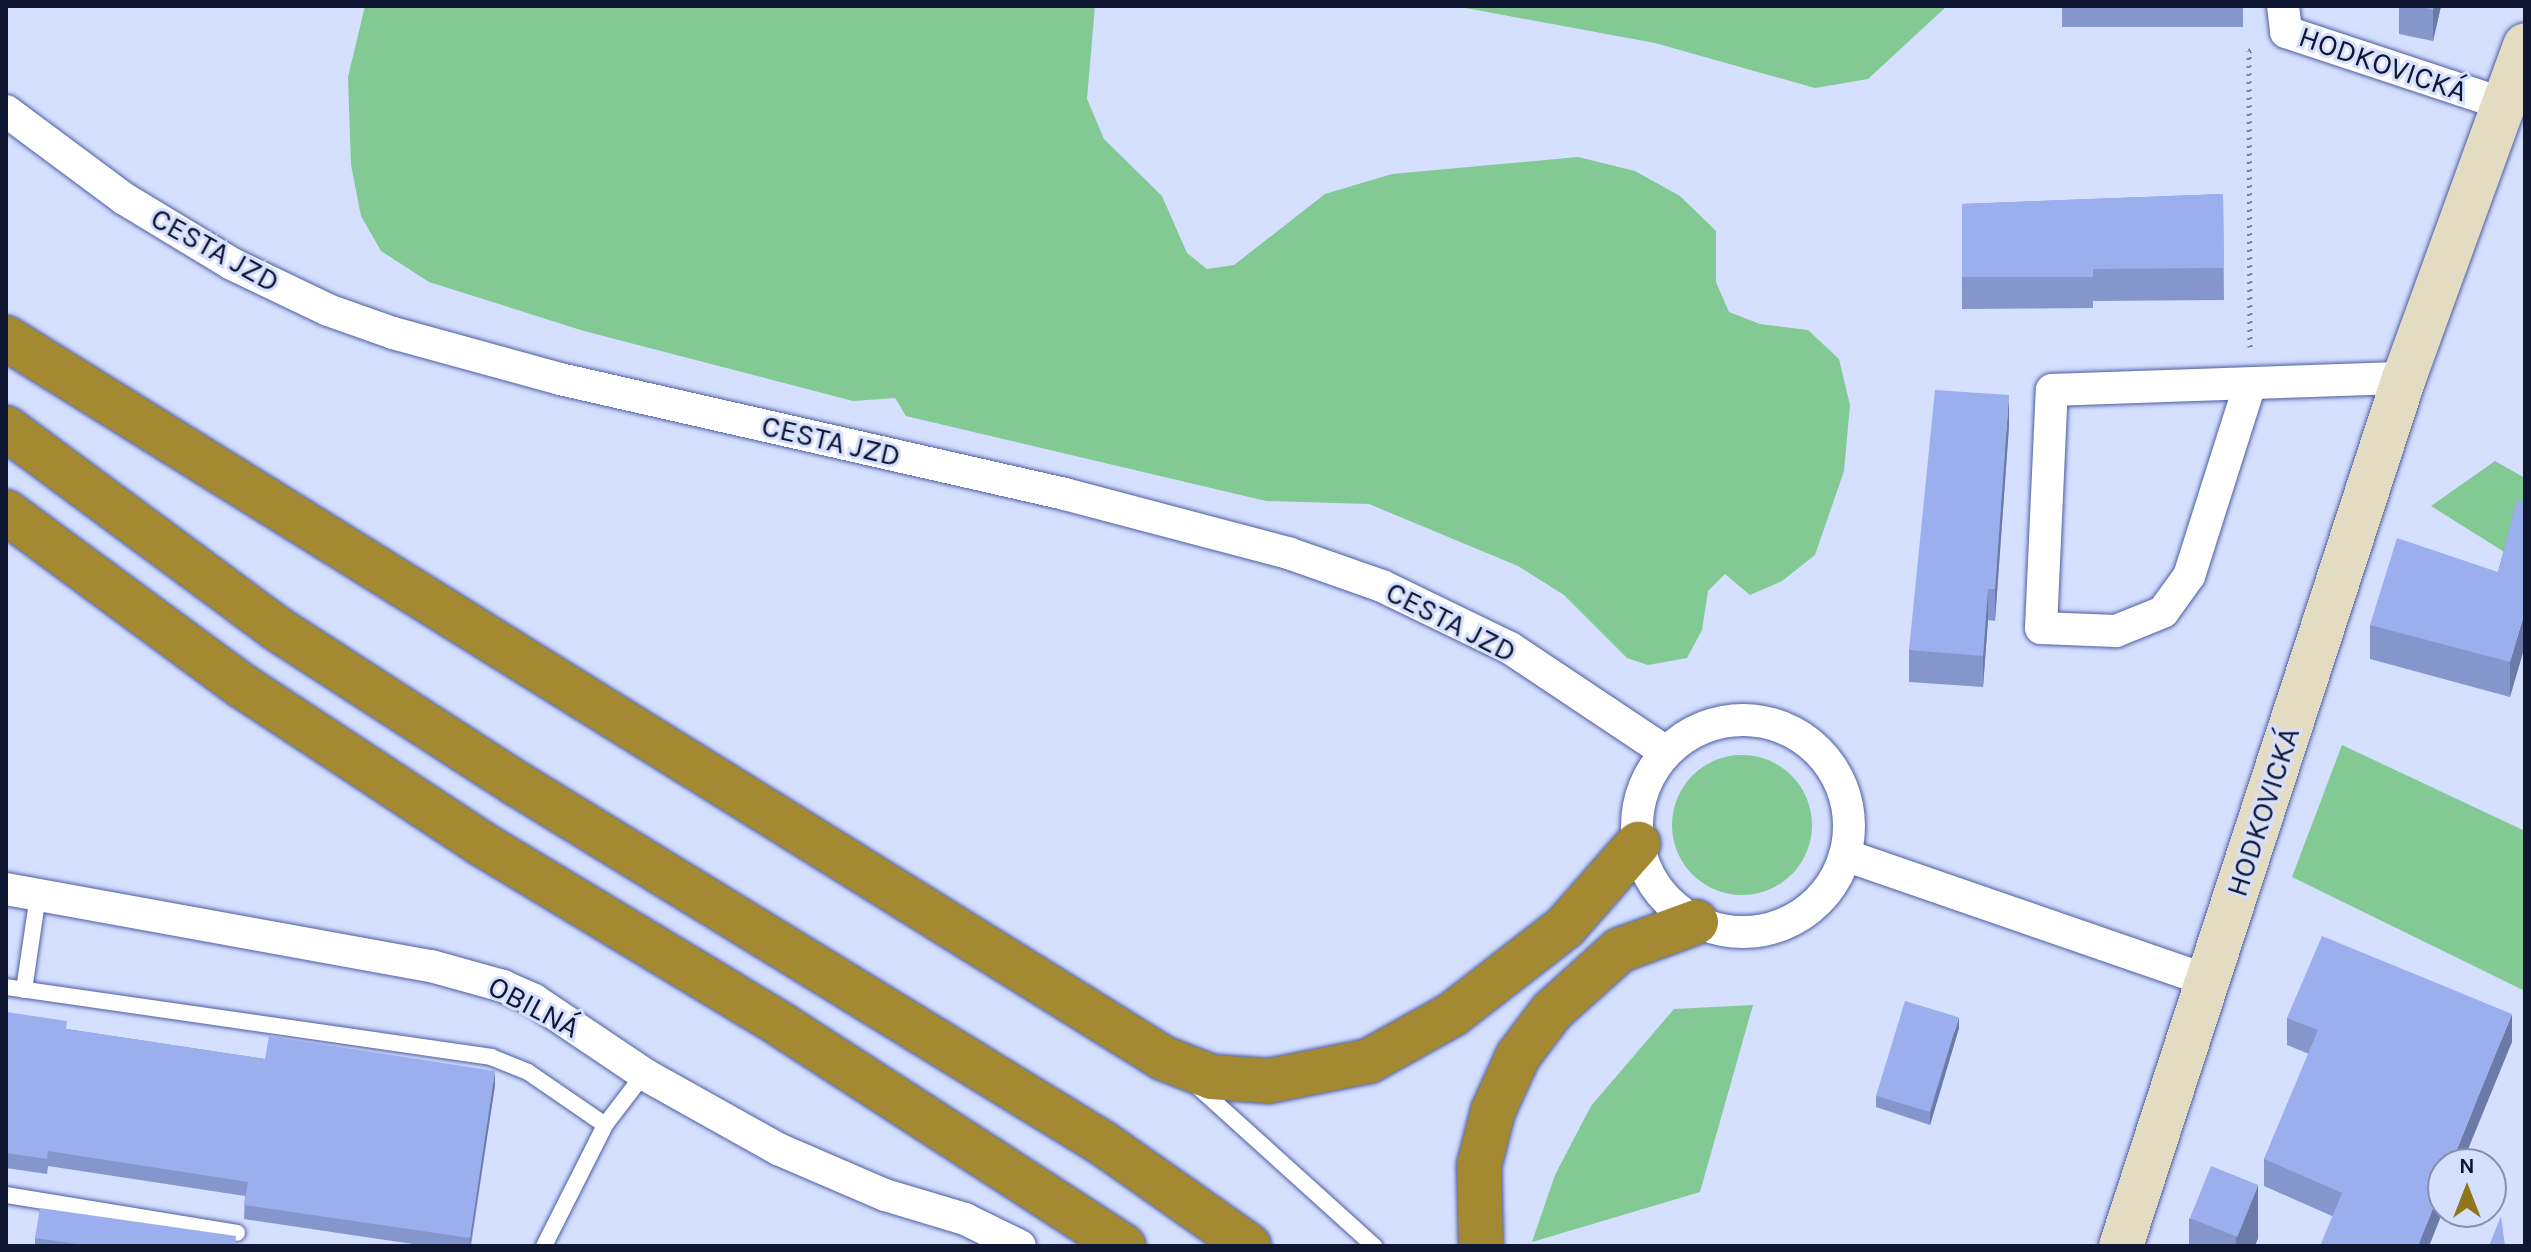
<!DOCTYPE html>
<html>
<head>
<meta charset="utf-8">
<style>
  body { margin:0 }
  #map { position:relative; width:2531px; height:1252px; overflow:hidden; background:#d5dffe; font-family:Karla,sans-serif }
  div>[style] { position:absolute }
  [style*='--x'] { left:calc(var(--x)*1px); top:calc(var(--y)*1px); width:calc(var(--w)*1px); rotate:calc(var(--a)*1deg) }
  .green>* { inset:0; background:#83c994 }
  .round { border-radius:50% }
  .path>* { height:5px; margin-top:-2.5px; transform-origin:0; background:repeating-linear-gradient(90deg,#78809d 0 2px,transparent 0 8px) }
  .roads { filter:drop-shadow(0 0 2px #4d5ea2) drop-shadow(0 0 2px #4d5ea2) }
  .lane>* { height:16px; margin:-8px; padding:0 8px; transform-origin:8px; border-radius:8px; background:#fff }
  .street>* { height:32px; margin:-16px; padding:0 16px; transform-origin:16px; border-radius:16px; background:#fff }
  .street>.ring { margin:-16px; padding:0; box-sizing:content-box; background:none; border:32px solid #fff; border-radius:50% }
  .secondary>* { height:44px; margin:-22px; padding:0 22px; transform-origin:22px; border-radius:22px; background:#e4dcc2 }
  .highway>* { height:44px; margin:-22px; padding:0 22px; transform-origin:22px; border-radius:22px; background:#a48933 }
  .wall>* { inset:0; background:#8596cd; transform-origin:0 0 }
  .shaded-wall>* { inset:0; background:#6c7aa7 }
  .building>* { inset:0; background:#9baeee; transform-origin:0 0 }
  span { translate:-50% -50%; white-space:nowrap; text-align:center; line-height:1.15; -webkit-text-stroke:6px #d5dffe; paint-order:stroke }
  .street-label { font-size:30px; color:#0f1631 }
  .frame { position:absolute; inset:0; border:8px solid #0f1631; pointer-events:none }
  .north { position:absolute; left:2427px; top:1148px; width:80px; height:80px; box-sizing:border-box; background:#d5dffe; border:2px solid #868fac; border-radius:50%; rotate:0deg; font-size:22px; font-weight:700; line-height:32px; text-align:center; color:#0f1631 }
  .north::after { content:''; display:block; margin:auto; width:28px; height:36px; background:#91751b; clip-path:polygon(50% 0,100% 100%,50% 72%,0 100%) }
</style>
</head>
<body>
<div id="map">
  <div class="green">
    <i style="clip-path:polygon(365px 6px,1095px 6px,1087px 99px,1104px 139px,1162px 196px,1187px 253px,1207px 269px,1234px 265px,1325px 194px,1392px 174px,1578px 157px,1635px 171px,1680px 196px,1716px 231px,1716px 282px,1729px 312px,1760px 324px,1808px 330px,1839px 359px,1850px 405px,1844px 471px,1815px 555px,1782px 581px,1750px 595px,1725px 574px,1708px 591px,1702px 630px,1687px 658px,1648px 665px,1627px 658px,1564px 595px,1518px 566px,1369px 504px,1266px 501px,906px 416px,895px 398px,853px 401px,584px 331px,429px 282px,381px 251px,361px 216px,351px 165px,348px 77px)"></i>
    <i style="clip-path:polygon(1455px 6px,1947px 6px,1868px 79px,1815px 88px,1655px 43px)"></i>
    <i style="clip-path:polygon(2495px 461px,2525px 478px,2525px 565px,2431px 506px)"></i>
    <i style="clip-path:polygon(2342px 745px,2525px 831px,2525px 991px,2292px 877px)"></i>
    <i class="round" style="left:1672px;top:755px;width:140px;height:140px"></i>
    <i style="clip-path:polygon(1753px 1005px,1700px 1192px,1532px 1242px,1555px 1175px,1591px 1106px,1674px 1009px)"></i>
  </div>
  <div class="path">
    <i style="--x:2250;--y:347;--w:296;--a:-90.2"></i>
    <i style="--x:2249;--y:51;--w:7;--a:-27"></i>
  </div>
  <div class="roads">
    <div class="lane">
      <i style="--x:6;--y:987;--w:490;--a:8.2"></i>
      <i style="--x:491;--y:1057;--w:40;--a:22"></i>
      <i style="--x:528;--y:1072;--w:93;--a:34.5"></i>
      <i style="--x:24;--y:990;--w:96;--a:-81.6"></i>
      <i style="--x:1197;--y:1086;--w:239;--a:42.1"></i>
      <i style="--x:6;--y:1195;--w:234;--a:9.3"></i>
      <i style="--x:544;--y:1246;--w:136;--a:-63.2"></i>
      <i style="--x:605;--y:1125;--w:64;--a:-52.6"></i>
    </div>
    <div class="street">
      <i style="--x:2283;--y:6;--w:26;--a:83"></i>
      <i style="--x:2286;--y:32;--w:230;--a:18.3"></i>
      <i style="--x:6;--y:111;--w:146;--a:36.6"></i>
      <i style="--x:123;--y:198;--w:127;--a:31.2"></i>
      <i style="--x:232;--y:264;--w:106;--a:25.6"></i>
      <i style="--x:328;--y:310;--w:69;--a:19.5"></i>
      <i style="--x:393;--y:333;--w:173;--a:15.4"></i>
      <i style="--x:560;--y:379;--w:518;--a:12.83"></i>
      <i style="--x:1065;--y:494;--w:231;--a:14.8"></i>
      <i style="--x:1288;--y:553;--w:100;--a:19.3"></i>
      <i style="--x:1382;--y:586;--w:142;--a:25.8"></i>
      <i style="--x:1510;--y:648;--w:187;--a:33.7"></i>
      <i style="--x:2250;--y:384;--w:201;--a:107.6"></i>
      <i style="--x:2189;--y:576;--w:44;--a:125.8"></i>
      <i style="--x:2163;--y:612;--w:51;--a:158"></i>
      <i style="--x:2116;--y:631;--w:75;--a:-177.7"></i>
      <i style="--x:2041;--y:628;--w:238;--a:-87.4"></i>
      <i style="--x:2052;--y:390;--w:352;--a:-2"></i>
      <i class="ring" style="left:1637px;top:720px;width:180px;height:180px"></i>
      <i style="--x:1845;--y:855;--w:385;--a:19.1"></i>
      <i style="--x:6;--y:889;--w:432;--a:10.3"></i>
      <i style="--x:431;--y:966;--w:75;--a:15.5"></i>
      <i style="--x:503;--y:986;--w:34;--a:24"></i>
      <i style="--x:534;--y:1000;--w:133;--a:33.9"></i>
      <i style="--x:644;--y:1074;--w:154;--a:29.2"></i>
      <i style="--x:778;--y:1149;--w:116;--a:23.3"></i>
      <i style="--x:885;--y:1195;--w:84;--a:16.7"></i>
      <i style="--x:965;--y:1219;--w:61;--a:26.1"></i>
    </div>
    <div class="secondary">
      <i style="--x:2121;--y:1246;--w:913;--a:-71.94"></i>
      <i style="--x:2404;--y:378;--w:354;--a:-70"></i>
    </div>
    <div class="highway">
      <i style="--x:6;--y:338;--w:1363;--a:31.89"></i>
      <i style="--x:1163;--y:1058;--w:53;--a:21.2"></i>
      <i style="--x:1212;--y:1077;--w:57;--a:4"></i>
      <i style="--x:1269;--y:1081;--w:102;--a:-11.3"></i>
      <i style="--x:1369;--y:1061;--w:96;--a:-29.2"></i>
      <i style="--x:1453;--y:1014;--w:142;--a:-37.8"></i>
      <i style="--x:1565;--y:927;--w:111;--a:-48.7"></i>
      <i style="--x:6;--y:428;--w:336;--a:36.5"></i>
      <i style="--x:276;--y:628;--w:289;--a:32.9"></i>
      <i style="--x:519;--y:785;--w:686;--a:31.54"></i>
      <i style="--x:1104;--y:1144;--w:177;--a:35.1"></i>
      <i style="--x:6;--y:512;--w:292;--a:36.4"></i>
      <i style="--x:241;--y:685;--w:289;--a:33.4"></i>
      <i style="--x:482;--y:844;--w:348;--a:31.1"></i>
      <i style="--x:780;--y:1024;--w:409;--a:32.9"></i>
      <i style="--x:1481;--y:1246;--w:80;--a:-91.4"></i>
      <i style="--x:1479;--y:1166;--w:57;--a:-75.7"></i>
      <i style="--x:1493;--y:1111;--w:60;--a:-65.6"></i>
      <i style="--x:1518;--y:1056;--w:56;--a:-52.9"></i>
      <i style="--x:1552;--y:1011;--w:91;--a:-41.9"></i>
      <i style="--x:1620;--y:950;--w:81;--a:-20.2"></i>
    </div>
  </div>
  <div class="wall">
    <i style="left:2062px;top:6px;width:181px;height:21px"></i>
    <i style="clip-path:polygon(2399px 6px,2441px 6px,2433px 41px,2399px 34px)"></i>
    <i style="clip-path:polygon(2223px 194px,2224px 300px,2093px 301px,2093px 308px,1962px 309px,1962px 204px)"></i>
    <i style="clip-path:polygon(2009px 426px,1995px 621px,1988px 620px,1983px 687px,1909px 682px,1909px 650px)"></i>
    <i style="clip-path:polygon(2517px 500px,2510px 697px,2370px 659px,2370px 625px,2498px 572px)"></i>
    <i style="clip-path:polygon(6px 1012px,67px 1029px,265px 1059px,495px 1085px,471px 1246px,426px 1246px,244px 1219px,245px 1196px,48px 1166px,47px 1174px,6px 1168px)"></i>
    <i style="clip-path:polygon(2287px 1018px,2512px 1042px,2443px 1164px,2443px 1211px,2429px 1246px,2332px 1216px,2264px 1186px,2264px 1159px,2309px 1054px,2287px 1045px)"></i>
    <i style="clip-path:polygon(1959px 1028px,1930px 1125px,1876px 1107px,1876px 1096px)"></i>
    <i style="clip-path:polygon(2189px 1218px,2258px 1238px,2255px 1246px,2189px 1246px)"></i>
    <i style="clip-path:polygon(35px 1238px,236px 1246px,35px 1246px)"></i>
  </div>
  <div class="shaded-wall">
    <i style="clip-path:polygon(2434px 6px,2441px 6px,2433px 41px,2433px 10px)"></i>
    <i style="clip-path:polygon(2009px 395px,2009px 426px,1995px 621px,1995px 589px)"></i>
    <i style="clip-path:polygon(1988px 589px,1988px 620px,1983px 687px,1983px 656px)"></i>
    <i style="clip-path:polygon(2525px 611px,2525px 646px,2510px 697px,2510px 662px)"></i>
    <i style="clip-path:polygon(2512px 1014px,2512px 1042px,2462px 1164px,2451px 1164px)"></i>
    <i style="clip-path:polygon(1959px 1017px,1959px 1028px,1930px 1125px,1930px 1113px)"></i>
    <i style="clip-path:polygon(495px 1071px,495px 1085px,470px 1246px,470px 1238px)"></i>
    <i style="clip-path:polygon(2443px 1184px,2443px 1211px,2429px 1246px,2418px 1246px)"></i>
    <i style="clip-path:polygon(2258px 1185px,2258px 1238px,2255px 1246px,2236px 1246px,2236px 1238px)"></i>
  </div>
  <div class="building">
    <i style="clip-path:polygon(2416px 6px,2434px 6px,2433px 10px)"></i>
    <i style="clip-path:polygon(2223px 194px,2224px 268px,2093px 269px,2093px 277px,1962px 277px,1962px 204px)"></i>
    <i style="clip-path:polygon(1935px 390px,2009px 395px,1995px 589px,1988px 589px,1983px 656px,1909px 650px)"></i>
    <i style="clip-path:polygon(2517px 500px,2525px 502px,2525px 611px,2510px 662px,2370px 625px,2397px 538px,2498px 572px)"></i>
    <i style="clip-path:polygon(2322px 936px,2512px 1014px,2451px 1164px,2443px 1164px,2443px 1184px,2418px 1246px,2320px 1246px,2342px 1193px,2264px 1159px,2318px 1030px,2287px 1018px)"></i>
    <i style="left:1905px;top:1001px;width:56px;height:99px;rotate:17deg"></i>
    <i style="clip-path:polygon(6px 1012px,67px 1021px,66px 1029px,265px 1059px,269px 1036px,495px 1071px,470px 1238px,244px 1205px,248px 1182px,48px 1151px,47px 1159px,6px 1153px)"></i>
    <i style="left:2211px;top:1166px;width:51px;height:56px;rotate:22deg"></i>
    <i style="clip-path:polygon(40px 1208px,236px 1236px,235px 1246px,90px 1246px,35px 1238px)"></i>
    <i style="clip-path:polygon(2501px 1216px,2505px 1246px,2489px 1246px)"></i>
  </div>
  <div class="street-label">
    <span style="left:2383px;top:64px;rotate:19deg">HODKOVICKÁ</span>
    <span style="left:215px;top:250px;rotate:29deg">CESTA JZD</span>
    <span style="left:831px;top:441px;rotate:13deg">CESTA JZD</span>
    <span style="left:1451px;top:622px;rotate:27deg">CESTA JZD</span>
    <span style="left:2263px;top:812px;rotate:-72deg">HODKOVICKÁ</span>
    <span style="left:534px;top:1007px;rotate:28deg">OBILNÁ</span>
  </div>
  <div class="frame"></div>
  <div class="north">N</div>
</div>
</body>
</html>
